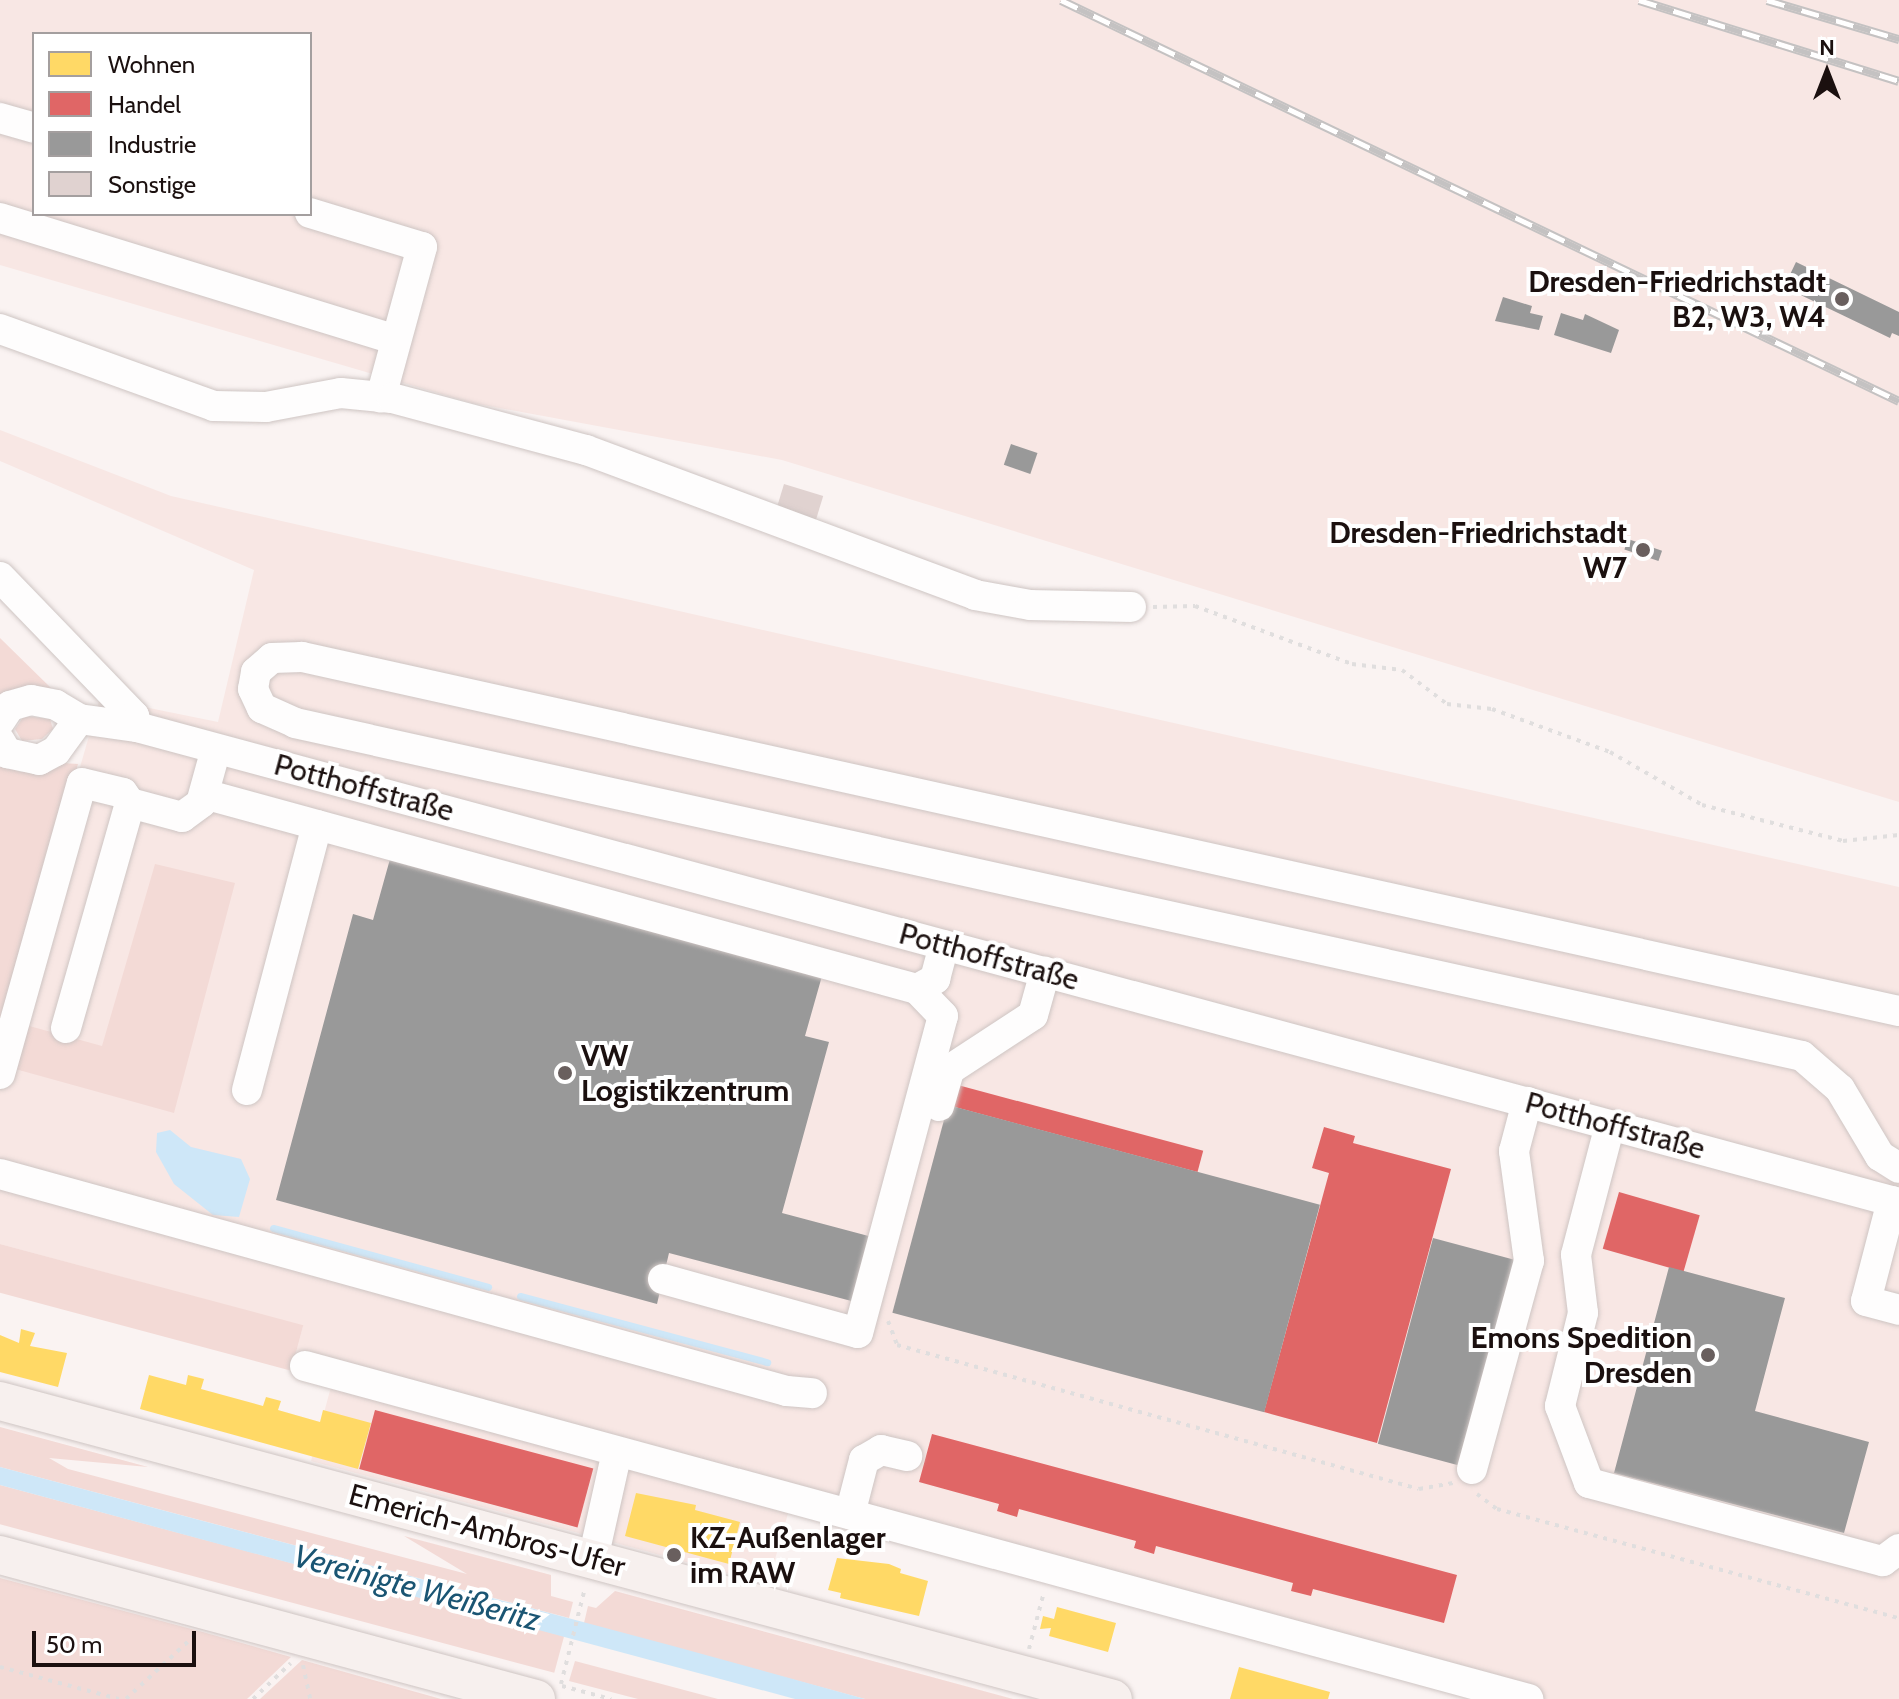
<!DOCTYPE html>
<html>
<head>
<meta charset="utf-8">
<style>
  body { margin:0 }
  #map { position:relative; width:1899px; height:1699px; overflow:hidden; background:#faf3f2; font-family:Cabin,sans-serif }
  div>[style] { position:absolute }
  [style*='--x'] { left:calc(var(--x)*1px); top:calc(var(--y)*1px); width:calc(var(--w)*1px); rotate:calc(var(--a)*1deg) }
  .built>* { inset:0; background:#f8e7e4 }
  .green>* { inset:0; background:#f3dad6; transform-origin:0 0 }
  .water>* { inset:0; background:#cee7f8 }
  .homes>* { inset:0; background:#ffd966 }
  .shops>* { inset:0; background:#e06666; transform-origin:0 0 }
  .industry>* { inset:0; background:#999; transform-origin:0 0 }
  .stream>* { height:7px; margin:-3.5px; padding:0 3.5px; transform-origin:3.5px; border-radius:3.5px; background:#cee7f8 }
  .building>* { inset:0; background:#e0d2d0; transform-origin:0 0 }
  .path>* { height:4px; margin-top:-2px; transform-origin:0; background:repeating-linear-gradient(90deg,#e0dede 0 4px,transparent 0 10px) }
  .roads { filter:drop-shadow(0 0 2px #cec5c3) drop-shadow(0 0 2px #cec5c3) }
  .minor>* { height:30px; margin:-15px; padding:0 15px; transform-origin:15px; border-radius:15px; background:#fefdfd }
  .major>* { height:38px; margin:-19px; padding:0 19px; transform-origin:19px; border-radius:19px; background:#f7f0ee }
  .rail>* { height:9px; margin-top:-4.5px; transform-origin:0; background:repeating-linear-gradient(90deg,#fff 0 18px,#c4c2c2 0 36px); box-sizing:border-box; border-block:2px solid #c4c2c2 }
  .dots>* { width:22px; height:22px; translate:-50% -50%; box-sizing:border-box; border:4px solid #fff; border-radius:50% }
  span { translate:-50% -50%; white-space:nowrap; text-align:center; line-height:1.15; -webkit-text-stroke:8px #fff; paint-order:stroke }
  .poi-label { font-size:30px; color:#1b100f; font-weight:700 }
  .right { translate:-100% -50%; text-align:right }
  .left { translate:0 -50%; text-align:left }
  .street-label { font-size:30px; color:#1b100f }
  .water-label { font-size:32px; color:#1a5573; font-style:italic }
  .legend { position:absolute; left:32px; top:32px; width:280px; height:184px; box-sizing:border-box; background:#fff; border:2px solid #a49f9f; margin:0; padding:10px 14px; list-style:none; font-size:24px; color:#1b100f }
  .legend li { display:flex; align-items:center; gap:16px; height:40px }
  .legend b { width:40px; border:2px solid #a49f9f }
  .north { position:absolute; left:1787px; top:32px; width:80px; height:80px; -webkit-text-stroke:6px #fff; paint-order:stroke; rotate:0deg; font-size:22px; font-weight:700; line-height:32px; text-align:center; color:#1b100f }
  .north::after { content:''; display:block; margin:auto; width:28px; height:36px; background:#1b100f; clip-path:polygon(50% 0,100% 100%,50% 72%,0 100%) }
  .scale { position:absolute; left:32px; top:1631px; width:164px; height:36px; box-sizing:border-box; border:4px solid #1b100f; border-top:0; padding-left:10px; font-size:24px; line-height:28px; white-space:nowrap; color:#1b100f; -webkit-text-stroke:6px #fff; paint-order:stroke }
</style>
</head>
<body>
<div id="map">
  <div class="built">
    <i style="clip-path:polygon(evenodd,0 0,1899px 0,1899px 802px,782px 460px,472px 403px,0 265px,0 0,34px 34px,310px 34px,310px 214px,34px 214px,34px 34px)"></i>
    <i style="clip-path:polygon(0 430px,171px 496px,1899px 887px,1899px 1699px,1485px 1699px,789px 1510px,768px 1584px,311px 1461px,332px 1383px,291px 1371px,303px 1326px,0 1244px,0 1044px,100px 698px,218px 722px,254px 570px,0 461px)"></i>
  </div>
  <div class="green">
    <i style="clip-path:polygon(0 638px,53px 690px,26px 686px,0 696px)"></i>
    <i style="clip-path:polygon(24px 716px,50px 719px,53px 729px,42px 739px,22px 741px,15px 729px)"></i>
    <i style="clip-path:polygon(0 762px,20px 772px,43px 772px,63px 763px,78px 764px,0 1044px)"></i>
    <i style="clip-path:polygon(155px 864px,235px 883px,174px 1113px,8px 1067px,22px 1024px,102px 1046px)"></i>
    <i style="left:0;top:1244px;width:314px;height:47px;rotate:15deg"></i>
    <i style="clip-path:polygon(0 1427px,148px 1467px,49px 1458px,68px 1469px,467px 1574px,404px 1536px,551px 1575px,551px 1596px,573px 1602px,569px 1618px,0 1467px)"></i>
    <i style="left:0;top:1485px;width:584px;height:38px;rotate:15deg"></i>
    <i style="clip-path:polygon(0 1578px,199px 1631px,291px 1657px,247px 1699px,0 1699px)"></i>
    <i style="clip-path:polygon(615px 1591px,1013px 1699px,865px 1699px,584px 1623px,588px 1606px,596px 1608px)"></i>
    <i style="clip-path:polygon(302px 1660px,441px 1699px,260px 1699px)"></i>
    <i style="clip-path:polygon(575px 1661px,718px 1699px,638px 1699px,569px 1681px)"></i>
  </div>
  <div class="water">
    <i style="clip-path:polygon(170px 1130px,191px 1147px,241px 1159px,250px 1179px,239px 1217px,213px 1215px,174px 1184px,156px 1152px,157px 1133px)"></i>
    <i style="clip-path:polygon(0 1467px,673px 1646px,865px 1699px,795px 1699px,0 1485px)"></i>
  </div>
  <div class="homes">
    <i style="clip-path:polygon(21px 1329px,35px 1333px,30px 1346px,67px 1353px,58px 1387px,0 1372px,0 1335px,19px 1343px)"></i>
    <i style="clip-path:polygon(149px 1375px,186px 1385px,188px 1375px,204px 1379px,201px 1389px,263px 1406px,266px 1397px,281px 1401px,278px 1410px,320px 1422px,323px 1410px,371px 1423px,358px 1469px,140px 1409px)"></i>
    <i style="clip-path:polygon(636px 1493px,696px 1505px,695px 1510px,740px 1522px,729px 1564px,625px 1536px)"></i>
    <i style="clip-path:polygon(837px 1558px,889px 1564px,901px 1569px,900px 1573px,928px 1581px,919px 1616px,840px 1598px,841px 1593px,828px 1590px)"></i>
    <i style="clip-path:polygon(1057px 1607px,1116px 1623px,1108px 1652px,1049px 1636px,1051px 1628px,1040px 1629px,1043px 1616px,1054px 1619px)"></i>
    <i style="clip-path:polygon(1239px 1667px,1330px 1692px,1328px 1699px,1230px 1699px)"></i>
  </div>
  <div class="shops">
    <i style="left:954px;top:1084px;width:258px;height:22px;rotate:15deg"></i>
    <i style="clip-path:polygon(1324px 1127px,1355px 1136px,1353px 1143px,1451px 1169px,1377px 1443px,1264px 1412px,1329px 1173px,1312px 1168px)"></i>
    <i style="left:1619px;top:1192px;width:84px;height:59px;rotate:16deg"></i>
    <i style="left:375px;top:1410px;width:226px;height:61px;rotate:15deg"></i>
    <i style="clip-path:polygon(932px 1434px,1457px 1575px,1444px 1623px,1313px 1589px,1311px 1596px,1291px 1591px,1293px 1583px,1156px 1546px,1154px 1554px,1134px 1548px,1136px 1541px,1019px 1509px,1017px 1517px,997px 1511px,999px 1504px,919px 1482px)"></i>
  </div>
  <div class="industry">
    <i style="clip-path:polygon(1796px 262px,1899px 312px,1899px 336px,1892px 333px,1890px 338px,1784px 287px)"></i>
    <i style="clip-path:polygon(1503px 297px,1532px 306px,1530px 313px,1543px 316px,1539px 330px,1495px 321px)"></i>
    <i style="clip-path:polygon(1561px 313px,1583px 320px,1585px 314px,1619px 330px,1611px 353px,1554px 335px)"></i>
    <i style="left:1011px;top:444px;width:28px;height:22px;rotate:19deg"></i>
    <i style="left:1628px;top:539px;width:36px;height:11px;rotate:19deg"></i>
    <i style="clip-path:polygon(390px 859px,822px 976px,805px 1036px,829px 1042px,782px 1213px,876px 1238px,859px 1303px,669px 1253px,657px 1304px,276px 1200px,353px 914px,373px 920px)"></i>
    <i style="left:948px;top:1105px;width:385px;height:215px;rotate:15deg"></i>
    <i style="left:1433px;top:1238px;width:87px;height:213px;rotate:15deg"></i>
    <i style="clip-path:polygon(1669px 1267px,1785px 1298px,1755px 1411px,1869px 1442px,1844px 1533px,1614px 1473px)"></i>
  </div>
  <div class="stream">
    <i style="--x:273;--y:1228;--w:223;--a:15.3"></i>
    <i style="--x:520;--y:1296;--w:256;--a:15"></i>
  </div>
  <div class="building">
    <i style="left:784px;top:484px;width:41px;height:25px;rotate:17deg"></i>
  </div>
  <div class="path">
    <i style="--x:1153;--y:607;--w:42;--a:-1.4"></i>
    <i style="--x:1195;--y:606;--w:167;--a:20.3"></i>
    <i style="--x:1352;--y:664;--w:50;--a:6.8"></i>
    <i style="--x:1402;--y:670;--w:56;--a:37.1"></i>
    <i style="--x:1447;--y:704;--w:45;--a:6.3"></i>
    <i style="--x:1492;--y:709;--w:126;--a:20"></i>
    <i style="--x:1610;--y:752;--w:106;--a:29.9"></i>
    <i style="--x:1702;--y:805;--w:146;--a:14.3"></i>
    <i style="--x:1843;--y:841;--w:56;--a:-6.1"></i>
    <i style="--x:888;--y:1321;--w:26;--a:69"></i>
    <i style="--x:897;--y:1345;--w:541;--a:15.42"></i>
    <i style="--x:1419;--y:1489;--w:36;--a:-10"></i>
    <i style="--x:1477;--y:1494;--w:25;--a:37"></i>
    <i style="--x:1497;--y:1509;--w:417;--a:15.2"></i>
    <i style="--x:1029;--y:1649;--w:59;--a:-75.3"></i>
    <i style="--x:303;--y:1665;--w:35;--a:78"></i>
    <i style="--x:0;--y:1667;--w:123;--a:15.1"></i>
    <i style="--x:561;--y:1684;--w:99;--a:-76"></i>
    <i style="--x:562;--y:1686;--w:51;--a:14.9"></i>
    <i style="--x:126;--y:1699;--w:93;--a:-42.8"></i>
    <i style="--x:253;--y:1699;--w:52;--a:-43.5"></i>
  </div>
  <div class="roads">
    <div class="minor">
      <i style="--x:0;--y:118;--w:35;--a:16"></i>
      <i style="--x:310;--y:213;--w:117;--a:16.9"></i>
      <i style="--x:422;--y:247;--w:156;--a:105.3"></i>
      <i style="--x:0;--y:218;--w:414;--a:17.1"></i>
      <i style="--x:0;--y:329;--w:227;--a:19.8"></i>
      <i style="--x:214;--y:406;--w:52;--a:1.1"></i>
      <i style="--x:266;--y:407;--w:76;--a:-10.6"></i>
      <i style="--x:341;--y:393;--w:51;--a:5.6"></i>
      <i style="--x:392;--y:398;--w:201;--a:15"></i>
      <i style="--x:586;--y:450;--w:415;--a:20.4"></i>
      <i style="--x:975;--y:595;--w:56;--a:10.3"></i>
      <i style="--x:1030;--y:605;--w:101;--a:1.1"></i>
      <i style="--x:0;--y:577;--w:193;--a:46"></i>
      <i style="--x:134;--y:716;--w:11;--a:75"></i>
      <i style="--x:0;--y:721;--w:18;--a:-56"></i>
      <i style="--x:10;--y:706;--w:22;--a:-16"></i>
      <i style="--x:31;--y:700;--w:25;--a:11"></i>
      <i style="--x:56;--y:705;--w:27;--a:31"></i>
      <i style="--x:79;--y:719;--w:59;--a:7.9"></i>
      <i style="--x:137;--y:727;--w:1825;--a:15.12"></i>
      <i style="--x:0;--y:741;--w:14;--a:60"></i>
      <i style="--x:7;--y:753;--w:33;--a:12"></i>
      <i style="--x:39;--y:760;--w:19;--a:-28"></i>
      <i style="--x:56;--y:751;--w:39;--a:-54"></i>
      <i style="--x:204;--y:794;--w:739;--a:15.3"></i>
      <i style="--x:917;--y:989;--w:21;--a:-29"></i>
      <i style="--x:935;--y:979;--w:35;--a:-75"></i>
      <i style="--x:1899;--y:1011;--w:1636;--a:-167.5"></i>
      <i style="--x:302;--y:657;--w:30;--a:178"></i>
      <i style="--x:272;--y:658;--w:21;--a:139"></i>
      <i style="--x:256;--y:672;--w:17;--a:100"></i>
      <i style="--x:253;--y:689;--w:21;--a:65"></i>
      <i style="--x:262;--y:708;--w:36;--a:24"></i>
      <i style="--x:295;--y:723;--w:1543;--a:12.46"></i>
      <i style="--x:1802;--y:1056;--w:50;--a:41"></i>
      <i style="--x:1840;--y:1089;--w:78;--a:59.2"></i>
      <i style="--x:1880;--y:1156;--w:22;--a:32"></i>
      <i style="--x:66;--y:1028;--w:234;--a:-74.1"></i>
      <i style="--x:130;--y:803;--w:54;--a:15.1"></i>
      <i style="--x:182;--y:817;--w:24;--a:-36"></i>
      <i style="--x:201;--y:803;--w:56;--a:-74.5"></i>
      <i style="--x:0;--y:1074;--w:302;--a:-74.3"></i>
      <i style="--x:82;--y:783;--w:42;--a:13.7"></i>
      <i style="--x:123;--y:793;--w:12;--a:55"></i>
      <i style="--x:247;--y:1090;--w:274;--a:-75.2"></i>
      <i style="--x:939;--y:1106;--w:37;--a:-74"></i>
      <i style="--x:949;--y:1070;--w:100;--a:-33.2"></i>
      <i style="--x:1033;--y:1015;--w:45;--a:-74.4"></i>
      <i style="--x:1610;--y:1125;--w:134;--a:104.7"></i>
      <i style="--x:1576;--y:1255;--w:58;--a:83.1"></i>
      <i style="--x:1583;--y:1313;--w:96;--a:103.9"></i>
      <i style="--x:1560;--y:1406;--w:82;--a:69.4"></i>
      <i style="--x:1589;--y:1483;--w:304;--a:14.9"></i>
      <i style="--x:1883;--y:1561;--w:20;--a:-37"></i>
      <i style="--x:0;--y:1174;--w:816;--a:15.42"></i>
      <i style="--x:787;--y:1391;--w:25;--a:5"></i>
      <i style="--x:1892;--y:1201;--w:103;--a:104.6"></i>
      <i style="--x:1866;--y:1301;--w:34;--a:15"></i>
      <i style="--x:663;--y:1279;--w:202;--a:15.5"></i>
      <i style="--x:858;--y:1333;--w:328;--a:-75"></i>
      <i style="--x:943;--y:1016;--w:37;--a:-134"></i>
      <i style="--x:305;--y:1366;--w:1268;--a:15.23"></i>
      <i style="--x:1472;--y:1469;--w:216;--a:-74.7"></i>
      <i style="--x:1529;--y:1261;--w:111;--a:-97.8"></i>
      <i style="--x:1514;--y:1151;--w:51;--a:-75.1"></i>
      <i style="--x:850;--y:1514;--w:56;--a:-75.5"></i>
      <i style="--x:864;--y:1460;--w:20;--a:-30"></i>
      <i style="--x:881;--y:1450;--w:27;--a:13"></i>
      <i style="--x:593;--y:1559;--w:110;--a:-77.4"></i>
    </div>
    <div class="major">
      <i style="--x:0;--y:1401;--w:1152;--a:14.99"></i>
      <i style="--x:0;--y:1555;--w:555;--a:15.04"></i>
    </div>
  </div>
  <div class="rail">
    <i style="--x:1061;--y:0;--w:929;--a:25.57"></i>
    <i style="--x:1639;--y:0;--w:272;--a:17.3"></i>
    <i style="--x:1767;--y:0;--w:138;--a:16.5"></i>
  </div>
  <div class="dots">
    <i style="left:1842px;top:299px;background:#695f5e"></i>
    <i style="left:1643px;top:550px;background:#695f5e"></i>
    <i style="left:565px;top:1073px;background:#695f5e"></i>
    <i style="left:1708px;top:1355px;background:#695f5e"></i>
    <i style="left:674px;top:1555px;background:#695f5e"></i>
  </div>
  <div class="poi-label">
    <span class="right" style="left:1826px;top:299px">Dresden-Friedrichstadt<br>B2, W3, W4</span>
    <span class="right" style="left:1627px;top:550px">Dresden-Friedrichstadt<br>W7</span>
    <span class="left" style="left:581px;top:1073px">VW<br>Logistikzentrum</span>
    <span class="right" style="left:1692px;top:1355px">Emons Spedition<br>Dresden</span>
    <span class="left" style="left:690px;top:1555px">KZ-Außenlager<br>im RAW</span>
  </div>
  <div class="street-label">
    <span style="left:364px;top:788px;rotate:15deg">Potthoffstraße</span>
    <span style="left:989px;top:957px;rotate:15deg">Potthoffstraße</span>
    <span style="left:1615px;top:1126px;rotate:15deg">Potthoffstraße</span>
    <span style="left:487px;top:1531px;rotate:15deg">Emerich-Ambros-Ufer</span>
  </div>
  <div class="water-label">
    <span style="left:417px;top:1588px;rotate:15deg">Vereinigte Weißeritz</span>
  </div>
  <ul class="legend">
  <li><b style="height:22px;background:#ffd966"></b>Wohnen</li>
  <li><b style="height:22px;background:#e06666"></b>Handel</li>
  <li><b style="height:22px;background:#999"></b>Industrie</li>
  <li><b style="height:22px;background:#e0d2d0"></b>Sonstige</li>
  </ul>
  <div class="north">N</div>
  <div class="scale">50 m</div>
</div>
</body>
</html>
